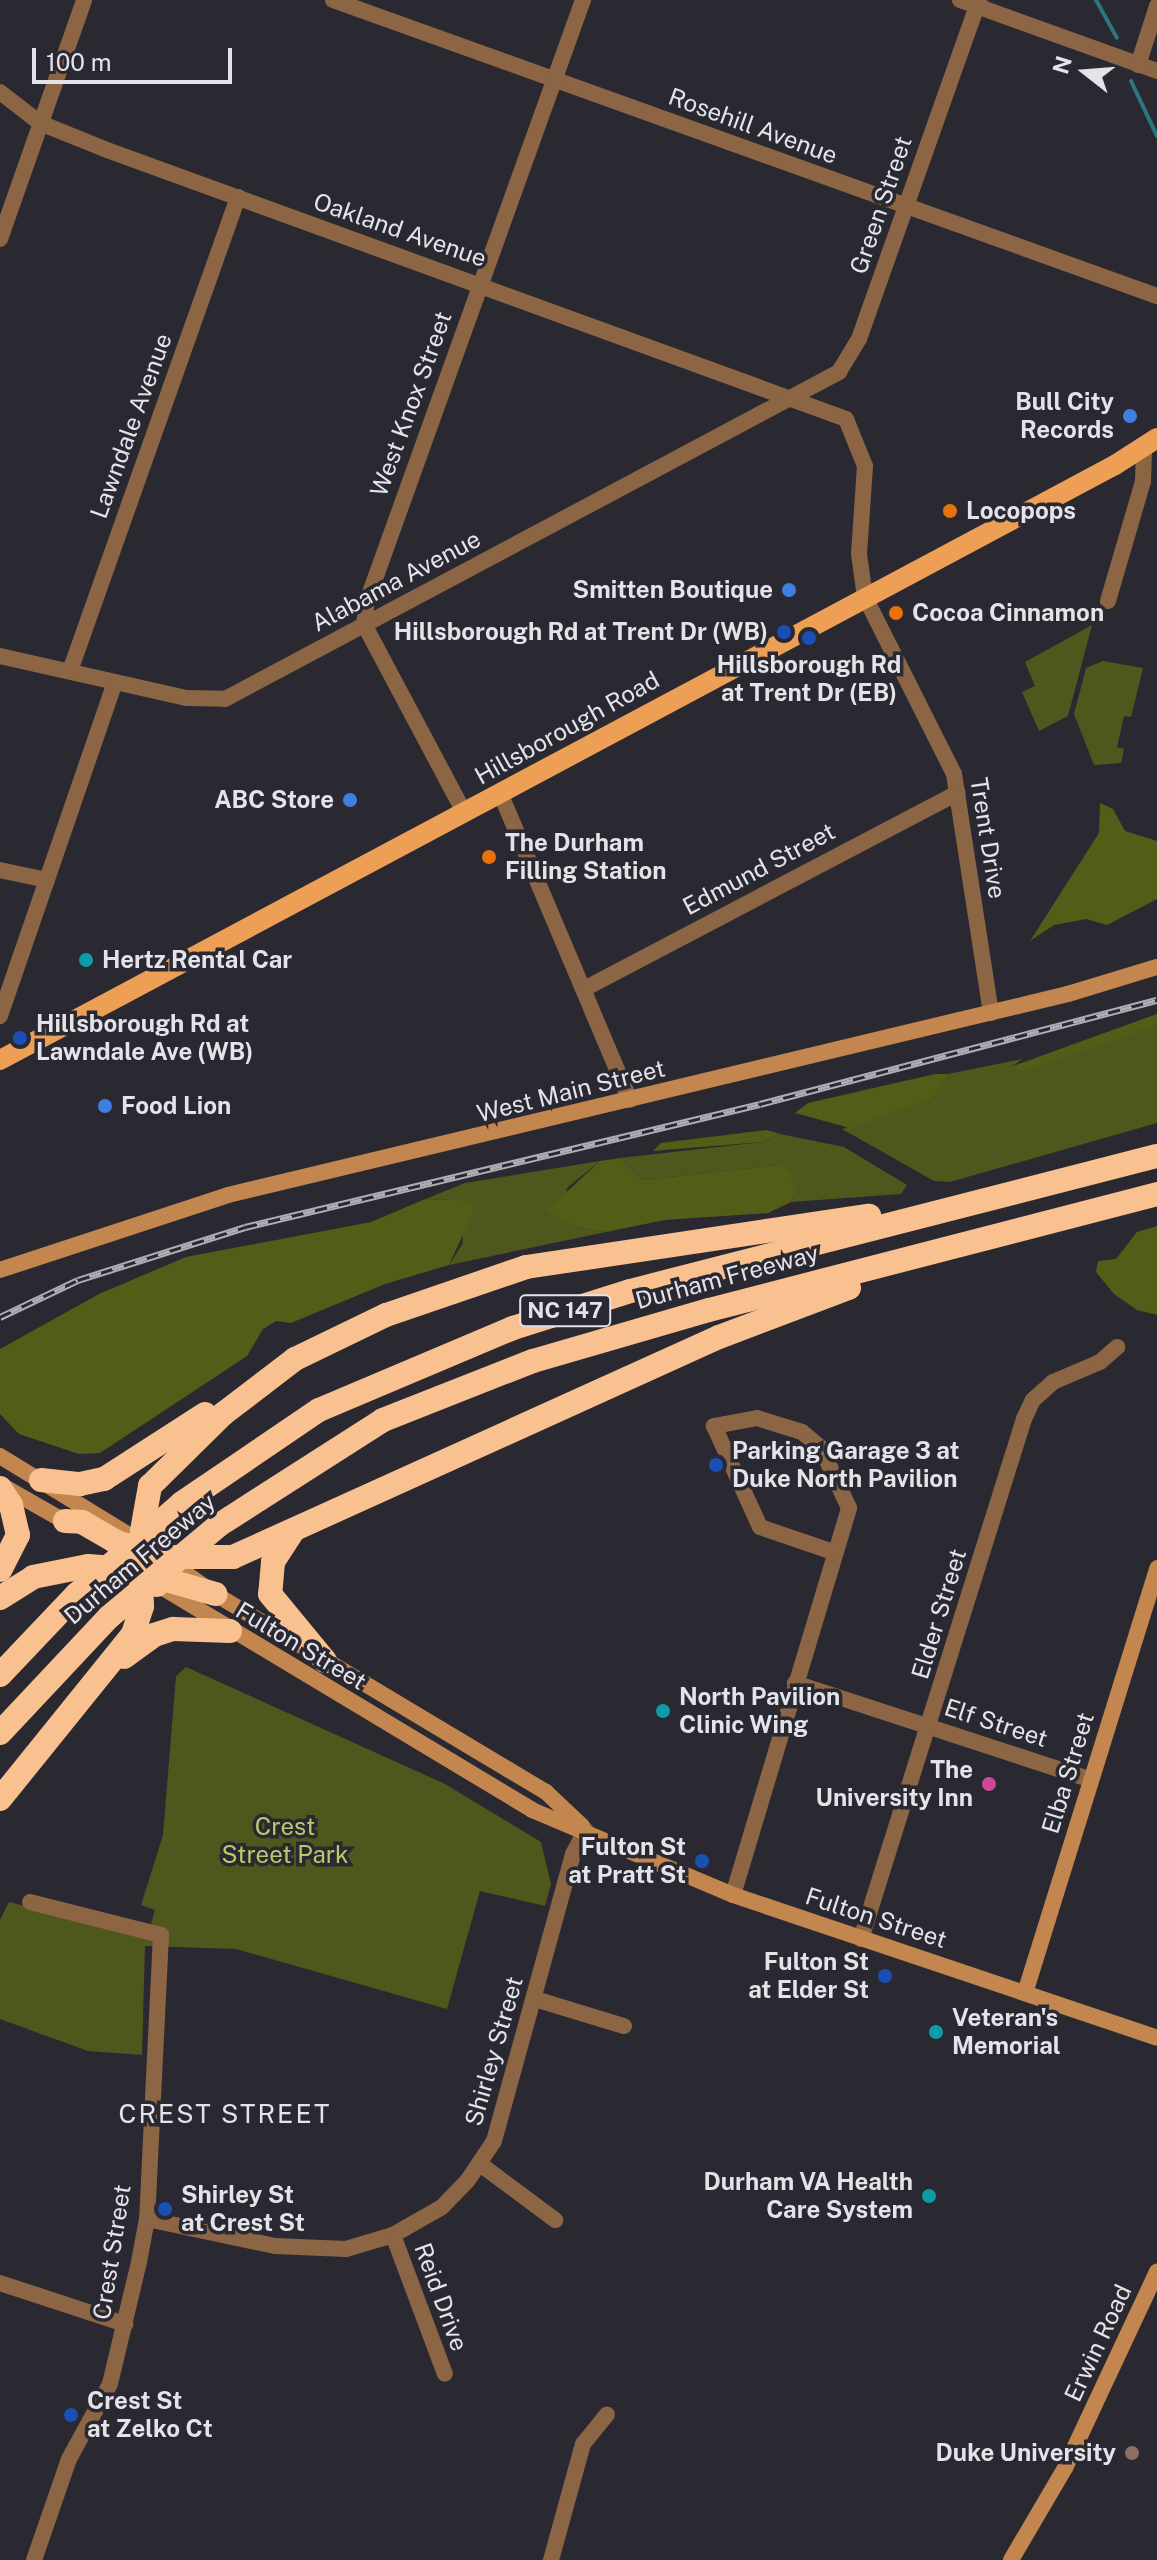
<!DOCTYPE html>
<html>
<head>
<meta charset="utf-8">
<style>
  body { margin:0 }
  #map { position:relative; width:1157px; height:2560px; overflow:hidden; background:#2a2932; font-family:"Public Sans",sans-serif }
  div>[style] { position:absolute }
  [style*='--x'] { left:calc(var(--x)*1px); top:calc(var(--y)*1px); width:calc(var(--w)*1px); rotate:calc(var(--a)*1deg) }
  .green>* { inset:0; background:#4f571d }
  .forest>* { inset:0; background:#535d17 }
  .stream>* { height:4px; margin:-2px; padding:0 2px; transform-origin:2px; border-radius:2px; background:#2c777f }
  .street>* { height:16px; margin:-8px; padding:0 8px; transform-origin:8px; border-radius:8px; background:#8c6544 }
  .secondary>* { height:16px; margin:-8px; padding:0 8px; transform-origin:8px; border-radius:8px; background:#c3864f }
  .primary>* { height:20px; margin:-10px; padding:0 10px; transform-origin:10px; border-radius:10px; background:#ed9f56 }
  .highway>* { height:24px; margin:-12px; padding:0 12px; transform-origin:12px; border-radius:12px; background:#fac190 }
  .rail>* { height:7px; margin-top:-3.5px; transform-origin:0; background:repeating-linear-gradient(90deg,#2a2932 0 12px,#afaeb5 0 24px); box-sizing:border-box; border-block:2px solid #afaeb5 }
  .highway-bridge>* { height:24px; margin:-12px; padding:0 12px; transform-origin:12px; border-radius:12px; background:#fac190 }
  .dots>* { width:22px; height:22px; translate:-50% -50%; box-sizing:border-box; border:4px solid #2a2932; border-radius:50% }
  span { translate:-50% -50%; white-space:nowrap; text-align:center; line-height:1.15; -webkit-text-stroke:7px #2a2932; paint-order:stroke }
  .shield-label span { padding:2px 6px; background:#2a2932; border:2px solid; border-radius:6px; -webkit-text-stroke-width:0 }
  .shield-label { font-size:22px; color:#e4e3e9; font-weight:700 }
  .street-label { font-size:24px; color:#e4e3e9 }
  .poi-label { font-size:24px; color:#e4e3e9; font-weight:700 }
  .right { translate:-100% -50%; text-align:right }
  .left { translate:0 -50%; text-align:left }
  .park-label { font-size:24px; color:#baca6a }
  .neighbourhood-label { font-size:26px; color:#e4e3e9; letter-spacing:2px }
  .north { position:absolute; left:1045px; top:32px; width:80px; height:80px; -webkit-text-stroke:6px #2a2932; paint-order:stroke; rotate:287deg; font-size:22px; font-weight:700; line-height:32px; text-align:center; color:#e4e3e9 }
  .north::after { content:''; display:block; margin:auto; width:28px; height:36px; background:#e4e3e9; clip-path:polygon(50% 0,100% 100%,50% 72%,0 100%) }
  .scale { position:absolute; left:32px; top:48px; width:200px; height:36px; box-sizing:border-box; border:4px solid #e4e3e9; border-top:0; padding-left:10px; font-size:24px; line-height:28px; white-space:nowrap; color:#e4e3e9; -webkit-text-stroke:6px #2a2932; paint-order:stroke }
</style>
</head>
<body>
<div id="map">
  <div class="green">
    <i style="clip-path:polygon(1092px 625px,1068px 716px,1039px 731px,1022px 692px,1035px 686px,1025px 662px)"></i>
    <i style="clip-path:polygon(1103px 661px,1143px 668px,1131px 717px,1124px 716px,1117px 747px,1124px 749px,1121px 763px,1094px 765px,1074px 714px,1086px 668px)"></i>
    <i style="clip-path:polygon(1157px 1025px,1157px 1123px,950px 1182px,934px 1181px,842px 1129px,934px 1098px,948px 1074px,1022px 1059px,1013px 1066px)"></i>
    <i style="clip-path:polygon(780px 1134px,844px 1147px,907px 1185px,901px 1194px,791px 1202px,797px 1189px,777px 1165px,642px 1180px,620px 1158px,762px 1142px)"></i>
    <i style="clip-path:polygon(600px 1161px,567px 1188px,562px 1216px,578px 1228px,606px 1232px,449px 1265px,463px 1243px,459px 1199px,423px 1200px,465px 1183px)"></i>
    <i style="clip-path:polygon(186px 1667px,445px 1784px,541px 1842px,551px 1884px,545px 1906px,480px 1891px,447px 2009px,236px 1949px,145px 1946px,142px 2055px,88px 2051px,0 2019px,0 1920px,9px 1902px,147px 1938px,155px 1910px,141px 1905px,163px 1835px,176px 1676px)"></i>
  </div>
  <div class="forest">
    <i style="clip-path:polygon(1100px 803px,1113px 809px,1125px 831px,1157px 841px,1157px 899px,1107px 925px,1086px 919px,1054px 925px,1030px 941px,1099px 833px)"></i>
    <i style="clip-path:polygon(1157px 1014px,1157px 1025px,1022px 1071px,1013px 1066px)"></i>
    <i style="clip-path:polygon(935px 1074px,948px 1074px,934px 1098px,850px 1128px,795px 1113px,808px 1103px)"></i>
    <i style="clip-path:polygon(767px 1130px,780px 1134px,762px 1142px,653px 1151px,661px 1143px)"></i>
    <i style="clip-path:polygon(620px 1158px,642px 1180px,777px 1165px,788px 1170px,797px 1189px,791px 1202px,768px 1213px,665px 1220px,606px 1232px,578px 1228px,546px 1211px,600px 1161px)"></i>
    <i style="clip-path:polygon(459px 1199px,476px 1206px,449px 1265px,385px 1284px,291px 1323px,276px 1321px,263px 1329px,247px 1356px,100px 1453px,79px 1454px,19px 1434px,0 1414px,0 1349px,99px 1294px,186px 1257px,371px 1222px,423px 1200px)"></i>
    <i style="clip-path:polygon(1157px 1226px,1157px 1315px,1137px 1310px,1114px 1294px,1096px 1272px,1098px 1261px,1116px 1259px,1137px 1232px)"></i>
  </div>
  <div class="stream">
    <i style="--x:1096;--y:0;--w:43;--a:61.1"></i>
    <i style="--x:1131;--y:81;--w:61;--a:64.7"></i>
  </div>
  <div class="street">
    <i style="--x:333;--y:0;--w:876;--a:19.76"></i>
    <i style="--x:960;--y:0;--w:209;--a:19.8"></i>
    <i style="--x:1138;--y:65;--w:62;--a:-72.1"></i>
    <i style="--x:0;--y:92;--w:51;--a:37.8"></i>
    <i style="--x:40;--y:123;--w:72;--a:21.9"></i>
    <i style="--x:107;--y:150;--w:786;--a:20"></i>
    <i style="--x:846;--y:419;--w:51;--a:68"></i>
    <i style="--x:865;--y:466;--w:88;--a:93.9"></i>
    <i style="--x:859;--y:554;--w:43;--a:82.1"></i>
    <i style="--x:865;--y:597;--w:198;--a:63.3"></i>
    <i style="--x:954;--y:774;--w:242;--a:81.2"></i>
    <i style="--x:0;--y:239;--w:253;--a:-70.6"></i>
    <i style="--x:1108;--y:601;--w:125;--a:-73.7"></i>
    <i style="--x:1143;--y:481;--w:33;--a:-88"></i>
    <i style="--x:0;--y:656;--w:191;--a:12.7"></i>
    <i style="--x:186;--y:698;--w:39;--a:1"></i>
    <i style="--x:225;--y:699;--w:696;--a:-28.04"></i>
    <i style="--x:839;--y:372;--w:39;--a:-59"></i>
    <i style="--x:859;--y:339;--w:360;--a:-70.5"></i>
    <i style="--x:70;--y:671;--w:503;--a:-70.48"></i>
    <i style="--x:501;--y:795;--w:331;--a:67.1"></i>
    <i style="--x:465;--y:814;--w:215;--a:-118"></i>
    <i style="--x:364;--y:624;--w:23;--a:-83"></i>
    <i style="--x:367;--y:601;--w:639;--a:-70.23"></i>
    <i style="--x:0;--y:870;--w:48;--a:12"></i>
    <i style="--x:584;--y:989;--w:422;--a:-27.7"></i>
    <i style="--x:0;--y:1016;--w:353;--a:-71"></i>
    <i style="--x:795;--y:1683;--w:311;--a:18.1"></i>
    <i style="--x:733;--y:1895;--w:404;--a:-73.3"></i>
    <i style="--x:849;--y:1508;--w:66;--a:-115"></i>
    <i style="--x:821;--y:1448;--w:25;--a:-140"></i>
    <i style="--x:802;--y:1432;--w:47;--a:-162.7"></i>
    <i style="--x:757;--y:1418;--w:44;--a:169.5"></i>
    <i style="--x:714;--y:1426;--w:111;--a:65.5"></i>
    <i style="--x:760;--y:1527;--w:77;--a:18.9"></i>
    <i style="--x:30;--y:1902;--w:135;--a:14.1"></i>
    <i style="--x:161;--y:1935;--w:284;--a:92.8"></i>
    <i style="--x:147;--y:2219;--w:44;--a:100.5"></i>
    <i style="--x:139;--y:2262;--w:125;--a:103.4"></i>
    <i style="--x:110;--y:2384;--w:85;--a:118.7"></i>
    <i style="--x:69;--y:2459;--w:107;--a:109.1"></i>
    <i style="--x:861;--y:1939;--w:545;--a:-72.6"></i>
    <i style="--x:1024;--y:1419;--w:21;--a:-65"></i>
    <i style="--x:1033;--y:1400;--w:27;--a:-42"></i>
    <i style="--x:1053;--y:1382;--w:51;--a:-23.1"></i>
    <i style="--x:1100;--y:1362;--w:23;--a:-41"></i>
    <i style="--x:535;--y:1999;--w:93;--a:16.9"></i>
    <i style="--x:480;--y:2164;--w:94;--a:36.7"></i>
    <i style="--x:147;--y:2219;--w:131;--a:11.9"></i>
    <i style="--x:275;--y:2246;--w:71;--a:2.4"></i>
    <i style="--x:346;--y:2249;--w:49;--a:-16.6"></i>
    <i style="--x:393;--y:2235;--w:56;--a:-29.7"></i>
    <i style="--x:442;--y:2207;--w:37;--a:-46"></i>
    <i style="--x:468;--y:2180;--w:47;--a:-56.3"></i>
    <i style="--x:494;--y:2141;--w:298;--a:-74.6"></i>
    <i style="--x:573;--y:1854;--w:27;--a:-62"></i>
    <i style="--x:393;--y:2235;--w:148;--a:69.5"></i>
    <i style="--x:0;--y:2283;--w:132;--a:18.2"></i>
    <i style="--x:551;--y:2560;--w:120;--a:-74.6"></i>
    <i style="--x:583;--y:2444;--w:38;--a:-51"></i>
  </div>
  <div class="secondary">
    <i style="--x:0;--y:1270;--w:240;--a:-18.2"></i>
    <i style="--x:228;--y:1195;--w:864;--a:-13.46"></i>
    <i style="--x:1068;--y:994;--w:93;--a:-16.9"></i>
    <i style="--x:0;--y:1456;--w:170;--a:31.5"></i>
    <i style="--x:1;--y:1485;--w:81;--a:29.7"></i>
    <i style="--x:164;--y:1558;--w:62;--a:35.2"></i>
    <i style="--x:215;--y:1594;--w:386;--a:30.9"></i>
    <i style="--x:546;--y:1792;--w:50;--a:43.4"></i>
    <i style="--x:153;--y:1582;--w:442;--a:31"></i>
    <i style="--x:532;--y:1810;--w:218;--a:22.9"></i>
    <i style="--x:733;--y:1895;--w:447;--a:18.6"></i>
    <i style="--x:1025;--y:1993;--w:445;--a:-72.7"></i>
    <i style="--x:1011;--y:2560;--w:107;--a:-59.6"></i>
    <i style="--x:1065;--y:2468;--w:217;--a:-64.9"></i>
  </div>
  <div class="primary">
    <i style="--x:0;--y:1060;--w:1264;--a:-28.09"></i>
    <i style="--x:1115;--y:465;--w:50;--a:-32.7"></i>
  </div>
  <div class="highway">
    <i style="--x:41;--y:1480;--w:39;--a:6"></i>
    <i style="--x:80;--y:1484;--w:25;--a:-12"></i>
    <i style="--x:104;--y:1479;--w:120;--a:-32.8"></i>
    <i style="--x:0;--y:1488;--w:20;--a:57"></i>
    <i style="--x:11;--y:1505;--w:31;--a:77"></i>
    <i style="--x:18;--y:1535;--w:39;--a:117"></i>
    <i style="--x:182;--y:1503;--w:166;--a:-34.2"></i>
    <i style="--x:319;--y:1410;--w:211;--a:-22.9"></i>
    <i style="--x:513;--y:1328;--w:123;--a:-17.5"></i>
    <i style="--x:630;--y:1291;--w:544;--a:-14.37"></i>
    <i style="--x:65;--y:1521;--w:17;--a:3"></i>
    <i style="--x:82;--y:1522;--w:39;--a:30"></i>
    <i style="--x:116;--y:1542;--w:49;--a:17.7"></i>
    <i style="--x:163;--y:1557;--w:70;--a:0"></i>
    <i style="--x:233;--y:1557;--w:533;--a:-24.36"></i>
    <i style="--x:719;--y:1337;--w:139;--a:-20.7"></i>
    <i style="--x:219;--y:1525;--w:195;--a:-32.6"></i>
    <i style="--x:383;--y:1420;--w:161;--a:-21.5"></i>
    <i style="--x:533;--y:1361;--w:183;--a:-16.2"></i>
    <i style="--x:709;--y:1310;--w:463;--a:-14.5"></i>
    <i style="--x:291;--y:1534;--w:33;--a:123"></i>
    <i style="--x:273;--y:1562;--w:32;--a:95"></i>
    <i style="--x:270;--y:1594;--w:87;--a:50.6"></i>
    <i style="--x:157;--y:1585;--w:56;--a:-105.5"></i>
    <i style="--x:142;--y:1531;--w:46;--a:-79.9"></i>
    <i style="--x:150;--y:1486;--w:103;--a:-44.6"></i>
    <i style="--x:223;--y:1414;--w:91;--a:-37.4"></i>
    <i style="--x:295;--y:1359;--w:101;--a:-25.8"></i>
    <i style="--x:386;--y:1315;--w:148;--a:-18.9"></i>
    <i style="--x:526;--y:1267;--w:347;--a:-8.5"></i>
    <i style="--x:0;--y:1598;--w:39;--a:-32"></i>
    <i style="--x:33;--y:1577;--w:56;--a:-11.3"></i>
    <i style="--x:88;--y:1566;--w:40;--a:4.3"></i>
    <i style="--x:128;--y:1569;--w:91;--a:16"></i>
    <i style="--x:124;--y:1657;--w:37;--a:-36"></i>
    <i style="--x:154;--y:1635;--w:20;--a:-18"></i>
    <i style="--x:173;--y:1629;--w:57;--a:2"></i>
    <i style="--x:0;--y:1675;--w:112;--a:-46.5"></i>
    <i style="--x:0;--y:1733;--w:159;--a:-46.8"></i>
    <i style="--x:0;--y:1799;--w:212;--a:-51.1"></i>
    <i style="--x:133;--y:1634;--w:29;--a:-72"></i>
    <i style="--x:142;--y:1606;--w:31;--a:-92"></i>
  </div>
  <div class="rail">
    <i style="--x:0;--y:1317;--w:86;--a:-25.4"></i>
    <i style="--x:78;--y:1280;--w:175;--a:-17.6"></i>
    <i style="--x:245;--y:1227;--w:529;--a:-13.43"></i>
    <i style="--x:760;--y:1104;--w:410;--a:-14.7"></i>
  </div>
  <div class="highway-bridge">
    <i style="--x:77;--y:1594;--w:139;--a:-40.9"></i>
    <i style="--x:109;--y:1617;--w:143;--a:-39.9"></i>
  </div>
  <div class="dots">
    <i style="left:1130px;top:416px;background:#3f7fe0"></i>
    <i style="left:950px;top:511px;background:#e8710a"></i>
    <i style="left:789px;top:590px;background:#3f7fe0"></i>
    <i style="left:896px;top:613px;background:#e8710a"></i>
    <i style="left:784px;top:632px;background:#1a4fb4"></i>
    <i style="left:809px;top:638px;background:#1a4fb4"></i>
    <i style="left:350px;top:800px;background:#3f7fe0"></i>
    <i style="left:489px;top:857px;background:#e8710a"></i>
    <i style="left:86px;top:960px;background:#0f9aa8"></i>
    <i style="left:20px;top:1038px;background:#1a4fb4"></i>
    <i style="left:105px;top:1106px;background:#3f7fe0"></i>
    <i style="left:716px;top:1465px;background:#1a4fb4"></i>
    <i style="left:663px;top:1711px;background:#0f9aa8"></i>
    <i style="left:989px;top:1784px;background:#d1479c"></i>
    <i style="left:702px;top:1861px;background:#1a4fb4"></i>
    <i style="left:885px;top:1976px;background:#1a4fb4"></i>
    <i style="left:936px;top:2032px;background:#0f9aa8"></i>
    <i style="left:929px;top:2196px;background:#0f9aa8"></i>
    <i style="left:165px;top:2209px;background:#1a4fb4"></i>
    <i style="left:71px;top:2415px;background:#1a4fb4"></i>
    <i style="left:1132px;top:2453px;background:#8d6e63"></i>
  </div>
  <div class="shield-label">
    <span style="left:565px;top:1311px">NC 147</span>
  </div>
  <div class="street-label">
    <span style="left:753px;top:126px;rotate:20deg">Rosehill Avenue</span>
    <span style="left:881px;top:205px;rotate:-71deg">Green Street</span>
    <span style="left:400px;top:230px;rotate:19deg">Oakland Avenue</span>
    <span style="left:411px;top:404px;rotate:-70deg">West Knox Street</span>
    <span style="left:131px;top:426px;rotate:-70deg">Lawndale Avenue</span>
    <span style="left:396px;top:581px;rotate:-28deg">Alabama Avenue</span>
    <span style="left:567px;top:728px;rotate:-29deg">Hillsborough Road</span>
    <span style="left:988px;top:838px;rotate:81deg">Trent Drive</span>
    <span style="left:759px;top:869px;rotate:-28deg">Edmund Street</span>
    <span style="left:571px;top:1091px;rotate:-14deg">West Main Street</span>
    <span style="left:727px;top:1277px;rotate:-15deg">Durham Freeway</span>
    <span style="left:140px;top:1559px;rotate:-40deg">Durham Freeway</span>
    <span style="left:939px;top:1614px;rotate:-73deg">Elder Street</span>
    <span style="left:301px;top:1646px;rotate:31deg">Fulton Street</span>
    <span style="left:996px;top:1723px;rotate:18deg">Elf Street</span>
    <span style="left:1068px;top:1773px;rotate:-73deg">Elba Street</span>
    <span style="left:876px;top:1918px;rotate:18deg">Fulton Street</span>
    <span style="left:494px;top:2051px;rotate:-74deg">Shirley Street</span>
    <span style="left:112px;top:2252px;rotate:-81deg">Crest Street</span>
    <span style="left:441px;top:2297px;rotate:70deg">Reid Drive</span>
    <span style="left:1098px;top:2343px;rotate:-65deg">Erwin Road</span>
  </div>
  <div class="poi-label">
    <span class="right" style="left:1114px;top:416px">Bull City<br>Records</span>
    <span class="left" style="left:966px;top:511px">Locopops</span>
    <span class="right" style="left:773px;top:590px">Smitten Boutique</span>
    <span class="left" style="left:912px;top:613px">Cocoa Cinnamon</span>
    <span class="right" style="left:768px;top:632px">Hillsborough Rd at Trent Dr (WB)</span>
    <span style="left:809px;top:679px">Hillsborough Rd<br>at Trent Dr (EB)</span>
    <span class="right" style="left:334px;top:800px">ABC Store</span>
    <span class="left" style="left:505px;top:857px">The Durham<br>Filling Station</span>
    <span class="left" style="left:102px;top:960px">Hertz Rental Car</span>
    <span class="left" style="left:36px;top:1038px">Hillsborough Rd at<br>Lawndale Ave (WB)</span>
    <span class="left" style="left:121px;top:1106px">Food Lion</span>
    <span class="left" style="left:732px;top:1465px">Parking Garage 3 at<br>Duke North Pavilion</span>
    <span class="left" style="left:679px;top:1711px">North Pavilion<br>Clinic Wing</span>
    <span class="right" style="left:973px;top:1784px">The<br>University Inn</span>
    <span class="right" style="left:686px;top:1861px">Fulton St<br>at Pratt St</span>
    <span class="right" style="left:869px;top:1976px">Fulton St<br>at Elder St</span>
    <span class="left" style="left:952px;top:2032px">Veteran's<br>Memorial</span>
    <span class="right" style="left:913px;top:2196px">Durham VA Health<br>Care System</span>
    <span class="left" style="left:181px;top:2209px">Shirley St<br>at Crest St</span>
    <span class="left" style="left:87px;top:2415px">Crest St<br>at Zelko Ct</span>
    <span class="right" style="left:1116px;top:2453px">Duke University</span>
  </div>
  <div class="park-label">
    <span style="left:285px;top:1841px">Crest<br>Street Park</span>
  </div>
  <div class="neighbourhood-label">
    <span style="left:225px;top:2114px">CREST STREET</span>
  </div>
  <div class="north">N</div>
  <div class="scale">100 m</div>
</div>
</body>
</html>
